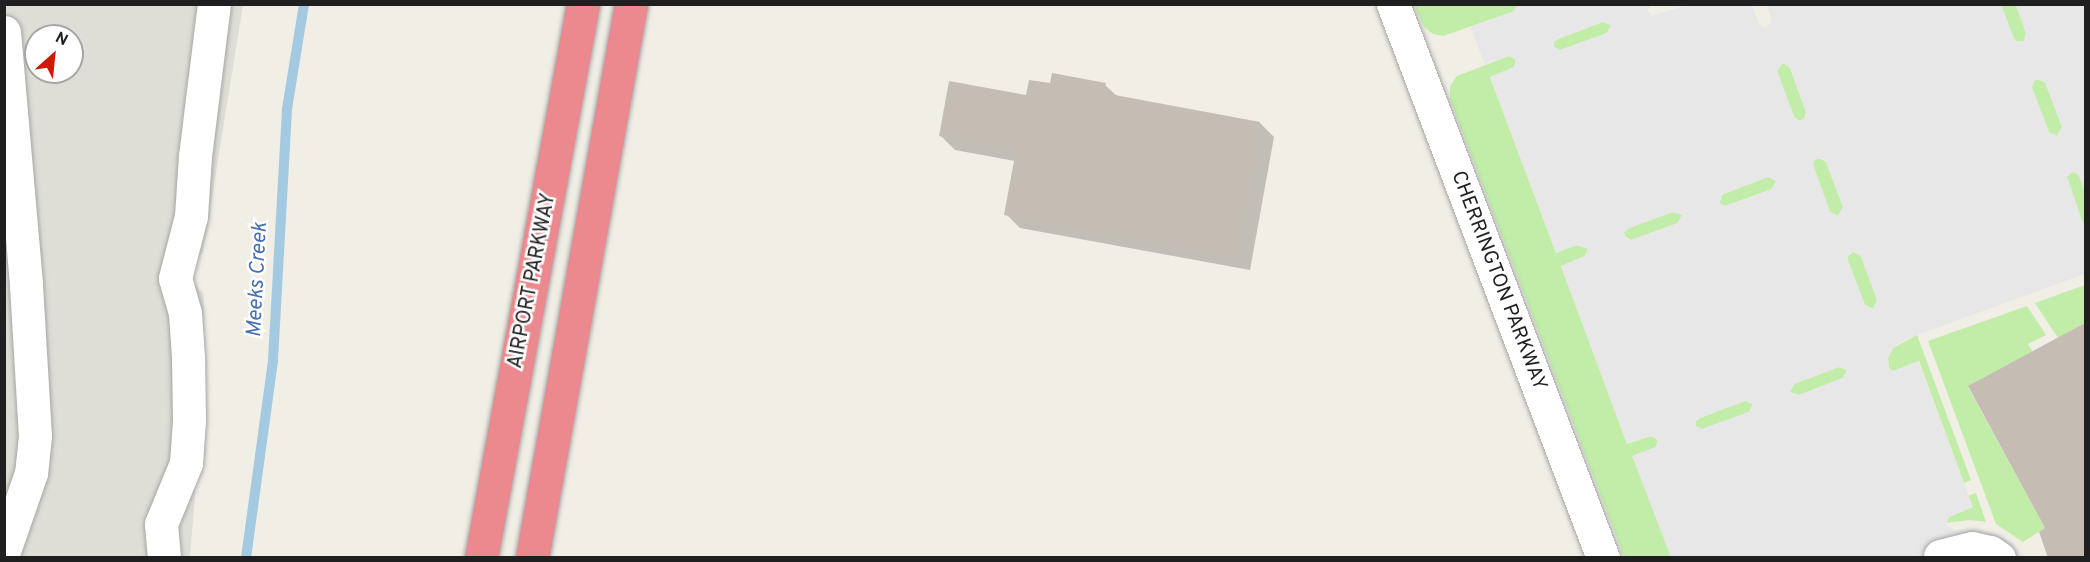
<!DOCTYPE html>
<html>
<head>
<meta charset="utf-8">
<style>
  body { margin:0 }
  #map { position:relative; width:2090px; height:562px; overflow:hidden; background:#f0eee5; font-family:Overpass,sans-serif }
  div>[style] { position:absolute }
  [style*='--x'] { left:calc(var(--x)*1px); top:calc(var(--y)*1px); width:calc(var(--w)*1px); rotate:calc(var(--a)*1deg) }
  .airport>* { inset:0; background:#dfded6 }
  .grass>* { inset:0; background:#c1eda9 }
  .parking>* { inset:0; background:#e7e7e7 }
  .shadow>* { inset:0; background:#0003 }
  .stream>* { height:10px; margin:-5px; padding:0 5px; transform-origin:5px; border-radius:5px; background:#a3cae0 }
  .building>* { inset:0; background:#c5bdb4 }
  .roads { filter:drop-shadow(0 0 2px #a6a6a6) drop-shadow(0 0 2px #a6a6a6) }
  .minor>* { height:33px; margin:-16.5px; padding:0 16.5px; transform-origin:16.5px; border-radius:16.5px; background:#fff }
  .highway>* { height:33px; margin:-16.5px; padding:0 16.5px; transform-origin:16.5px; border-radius:16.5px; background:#eb898f }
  span { translate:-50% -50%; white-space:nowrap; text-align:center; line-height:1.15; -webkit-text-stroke:5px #fff; paint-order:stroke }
  .street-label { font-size:20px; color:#1f1f1f }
  .water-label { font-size:21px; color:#466fb4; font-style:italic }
  .frame { position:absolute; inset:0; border:6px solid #1f1f1f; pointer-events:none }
  .north { position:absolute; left:24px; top:24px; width:60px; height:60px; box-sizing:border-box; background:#fff; border:2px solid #a5a5a5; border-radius:50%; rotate:27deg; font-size:16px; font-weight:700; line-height:24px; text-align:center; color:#1f1f1f }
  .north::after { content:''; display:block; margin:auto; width:21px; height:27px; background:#ce1b00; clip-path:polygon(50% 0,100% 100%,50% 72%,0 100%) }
</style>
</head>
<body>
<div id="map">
  <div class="airport">
    <i style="clip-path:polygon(evenodd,4px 5px,243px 5px,203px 253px,185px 267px,189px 278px,203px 293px,204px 302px,197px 471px,190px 557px,5px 557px,4px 5px,36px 36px,72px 36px,72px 72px,36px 72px,36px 36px)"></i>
  </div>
  <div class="grass">
    <i style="clip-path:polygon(1414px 5px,1519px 5px,1512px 12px,1443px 36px,1433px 34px,1424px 27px)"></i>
    <i style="clip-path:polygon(2001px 5px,2016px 5px,2026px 33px,2024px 41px,2017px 42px,2014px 39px)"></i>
    <i style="clip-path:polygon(1602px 22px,1611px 25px,1607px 33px,1560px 50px,1554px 47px,1553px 42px,1558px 39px)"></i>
    <i style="clip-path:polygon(1509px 56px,1516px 60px,1514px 67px,1490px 77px,1556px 253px,1577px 245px,1588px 249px,1585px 256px,1561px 266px,1627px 444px,1651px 436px,1658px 440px,1656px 447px,1633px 456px,1671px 557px,1624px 557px,1450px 99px,1450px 86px,1457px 76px)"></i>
    <i style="clip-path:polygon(1783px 63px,1790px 68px,1806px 112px,1804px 120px,1800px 121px,1794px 117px,1777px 71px,1778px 66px)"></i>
    <i style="clip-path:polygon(2038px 78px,2045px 82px,2062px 127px,2057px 136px,2049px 132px,2032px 88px,2032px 83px)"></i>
    <i style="clip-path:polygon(1819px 158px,1826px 162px,1843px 207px,1838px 216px,1830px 212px,1813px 165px,1814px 160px)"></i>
    <i style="clip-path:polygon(2073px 171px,2080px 176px,2085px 192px,2085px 228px,2067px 182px,2067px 177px)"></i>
    <i style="clip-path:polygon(1768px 177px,1776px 181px,1772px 189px,1725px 206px,1719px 203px,1723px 194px)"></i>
    <i style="clip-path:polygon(1673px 212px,1682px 215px,1678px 223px,1631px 240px,1625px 236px,1624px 232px,1629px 228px)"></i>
    <i style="clip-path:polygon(1854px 251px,1861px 256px,1877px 300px,1873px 309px,1865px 305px,1848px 261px,1848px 256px)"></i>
    <i style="clip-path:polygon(2085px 285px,2085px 323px,2058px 338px,2035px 303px)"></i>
    <i style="clip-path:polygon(2027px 306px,2046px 335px,2028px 344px,2033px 352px,1968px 387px,2045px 528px,2023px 542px,1996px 524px,1928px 341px)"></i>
    <i style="clip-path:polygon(1917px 335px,1971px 480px,1964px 483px,1919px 361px,1893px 371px,1889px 368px,1888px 358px,1893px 348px)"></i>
    <i style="clip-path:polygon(1839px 367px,1847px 370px,1843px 378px,1799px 395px,1790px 392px,1794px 384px)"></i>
    <i style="clip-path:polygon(1745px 401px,1753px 404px,1749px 412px,1702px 429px,1696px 426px,1696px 421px,1700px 418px)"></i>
    <i style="clip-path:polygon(1976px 493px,1986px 522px,1969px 520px,1946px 523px,1949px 517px,1973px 507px,1968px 496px)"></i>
  </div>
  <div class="parking">
    <i style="clip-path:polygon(evenodd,1519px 4px,1652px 5px,1647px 11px,1652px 16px,1687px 5px,1752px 5px,1759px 24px,1765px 28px,1772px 22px,1767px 5px,2001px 4px,2014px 39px,2020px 43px,2024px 41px,2026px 33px,2016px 5px,2085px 5px,2085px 192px,2078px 174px,2073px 172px,2067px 177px,2085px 228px,2085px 274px,1906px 339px,1893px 348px,1888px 358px,1889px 368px,1893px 371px,1918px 361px,1973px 507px,1949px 517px,1946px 525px,1955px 530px,1976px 529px,1995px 533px,2011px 542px,2025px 557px,1917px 558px,1913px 555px,1905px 558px,1671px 557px,1632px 456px,1656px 447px,1658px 440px,1651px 436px,1627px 444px,1561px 266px,1585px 256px,1588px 249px,1577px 245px,1556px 253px,1490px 77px,1514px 67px,1516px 60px,1509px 56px,1485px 64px,1470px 27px,1512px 12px,1519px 4px,1603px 22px,1611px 25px,1607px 33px,1560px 50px,1554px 47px,1554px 42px,1558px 39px,1603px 22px,1519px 4px,1783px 63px,1790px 68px,1806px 112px,1806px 117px,1800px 121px,1794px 117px,1777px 71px,1783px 63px,1519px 4px,2035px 79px,2045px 82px,2062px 127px,2057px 136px,2049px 132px,2032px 88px,2035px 79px,1519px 4px,1822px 158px,1826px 162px,1843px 207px,1838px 216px,1830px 212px,1813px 165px,1814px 160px,1822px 158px,1519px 4px,1768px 177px,1776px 181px,1772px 189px,1725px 206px,1719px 203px,1723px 194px,1768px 177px,1519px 4px,1673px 212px,1682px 215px,1678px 223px,1631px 240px,1625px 237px,1624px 232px,1629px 228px,1673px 212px,1519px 4px,1852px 252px,1861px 256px,1877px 300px,1873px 309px,1865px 305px,1848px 261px,1848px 256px,1852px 252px,1519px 4px,1839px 367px,1847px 370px,1843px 378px,1799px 395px,1790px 392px,1794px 384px,1839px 367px,1519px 4px,1745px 401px,1753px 404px,1749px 412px,1702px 429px,1696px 426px,1696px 421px,1700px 418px,1745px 401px)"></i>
  </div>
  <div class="shadow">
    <i style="clip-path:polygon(1051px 85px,1105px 85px,1118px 97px,1260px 123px,1274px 137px,1250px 270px,1020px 228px,1006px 214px,1015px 161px,955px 150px,941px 136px)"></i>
    <i style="clip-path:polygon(2086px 325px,2086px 558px,2051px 558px,2047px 529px,1970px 387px)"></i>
  </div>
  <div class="stream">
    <i style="--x:246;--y:558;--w:200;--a:-82.2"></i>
    <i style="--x:273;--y:360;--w:251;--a:-86.8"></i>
    <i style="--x:287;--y:109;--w:106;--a:-80.8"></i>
  </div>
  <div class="building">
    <i style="clip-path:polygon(1052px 73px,1106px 83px,1104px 93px,1260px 122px,1236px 257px,1004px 215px,1016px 150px,939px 136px,949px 81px,1026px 95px,1029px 80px,1050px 83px)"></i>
    <i style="clip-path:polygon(2085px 323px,2085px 558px,2048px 558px,2039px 532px,2045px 528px,1968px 386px)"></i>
  </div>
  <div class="roads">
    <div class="minor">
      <i style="--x:1393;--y:4;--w:592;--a:69.24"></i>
      <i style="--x:4;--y:32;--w:254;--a:85"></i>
      <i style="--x:26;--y:285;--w:151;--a:86.6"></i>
      <i style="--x:35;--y:436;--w:37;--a:96"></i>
      <i style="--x:31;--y:473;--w:83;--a:109.1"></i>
      <i style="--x:1940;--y:556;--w:33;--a:-14"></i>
      <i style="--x:1972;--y:548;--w:18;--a:13"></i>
      <i style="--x:1990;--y:552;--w:11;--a:34"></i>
      <i style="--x:164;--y:558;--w:34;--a:-95"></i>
      <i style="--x:161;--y:524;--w:66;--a:-67.7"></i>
      <i style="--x:186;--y:463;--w:43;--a:-86"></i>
      <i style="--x:189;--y:420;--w:63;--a:-90.9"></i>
      <i style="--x:188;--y:357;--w:44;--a:-93.9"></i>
      <i style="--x:185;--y:313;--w:36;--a:-106"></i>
      <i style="--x:175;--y:278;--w:64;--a:-75.5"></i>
      <i style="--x:191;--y:216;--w:60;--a:-86.2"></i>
      <i style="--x:195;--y:156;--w:153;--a:-82.9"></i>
    </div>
    <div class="highway">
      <i style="--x:481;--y:558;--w:563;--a:-79.57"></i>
      <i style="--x:532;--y:558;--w:563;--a:-79.87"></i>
    </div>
  </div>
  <div class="street-label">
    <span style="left:533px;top:281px;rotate:-79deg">AIRPORT PARKWAY</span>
    <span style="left:1498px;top:281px;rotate:69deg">CHERRINGTON PARKWAY</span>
  </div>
  <div class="water-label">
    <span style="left:258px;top:280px;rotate:-87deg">Meeks Creek</span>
  </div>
  <div class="frame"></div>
  <div class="north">N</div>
</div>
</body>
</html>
